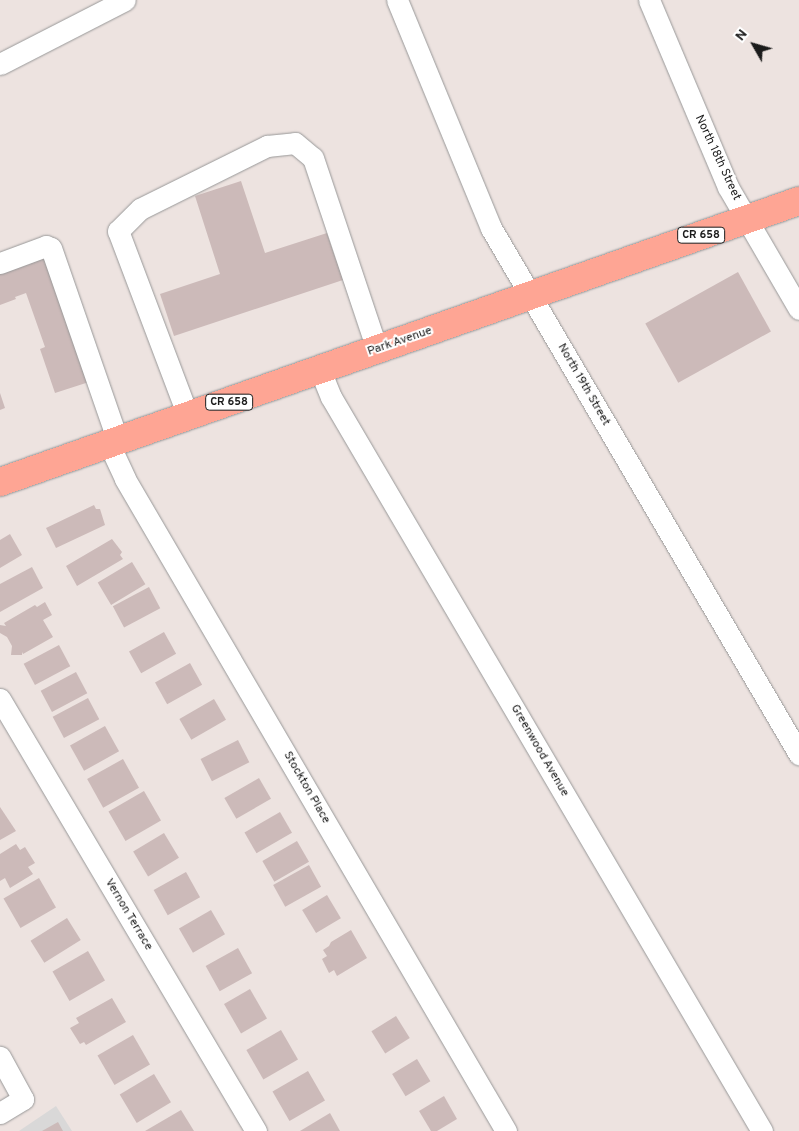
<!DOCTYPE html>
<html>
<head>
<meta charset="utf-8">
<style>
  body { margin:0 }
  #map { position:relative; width:799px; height:1131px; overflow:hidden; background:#ede3e0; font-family:Overpass,sans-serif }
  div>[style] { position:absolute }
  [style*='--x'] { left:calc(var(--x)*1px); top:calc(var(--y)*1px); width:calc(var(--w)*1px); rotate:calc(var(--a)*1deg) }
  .residential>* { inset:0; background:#d9d8d8 }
  .building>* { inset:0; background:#ccbab9; transform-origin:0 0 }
  .roads { filter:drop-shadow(0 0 1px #989898) drop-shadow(0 0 1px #989898) }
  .minor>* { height:21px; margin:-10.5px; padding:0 10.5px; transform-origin:10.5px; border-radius:10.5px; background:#fff }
  .major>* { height:28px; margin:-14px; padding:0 14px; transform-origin:14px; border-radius:14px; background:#fea594 }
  span { translate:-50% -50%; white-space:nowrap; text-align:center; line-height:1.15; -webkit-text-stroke:4px #fff; paint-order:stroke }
  .shield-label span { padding:1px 4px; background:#fff; border:1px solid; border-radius:4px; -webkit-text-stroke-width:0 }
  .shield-label { font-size:11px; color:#1b1b1b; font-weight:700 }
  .street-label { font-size:12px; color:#1b1b1b }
  .north { position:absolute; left:729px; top:20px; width:50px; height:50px; -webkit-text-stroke:4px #fff; paint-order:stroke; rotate:308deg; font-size:14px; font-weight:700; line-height:20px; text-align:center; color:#1b1b1b }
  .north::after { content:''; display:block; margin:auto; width:18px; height:22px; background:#1b1b1b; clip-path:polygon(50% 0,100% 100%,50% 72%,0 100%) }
</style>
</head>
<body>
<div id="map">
  <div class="residential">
    <i style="clip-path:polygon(56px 1106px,72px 1131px,19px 1131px)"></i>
  </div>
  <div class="building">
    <i style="clip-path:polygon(241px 181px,265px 253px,327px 233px,343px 280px,174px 336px,160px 294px,220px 274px,195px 196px)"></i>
    <i style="clip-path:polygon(45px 254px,89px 382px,55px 393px,40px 349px,45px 347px,26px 293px,15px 297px,16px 299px,0 305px,0 270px)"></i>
    <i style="left:738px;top:272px;width:68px;height:106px;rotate:61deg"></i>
    <i style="clip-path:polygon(0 393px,5px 408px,0 410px)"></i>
    <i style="clip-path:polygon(94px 505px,96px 509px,100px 509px,105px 525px,56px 548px,46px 528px)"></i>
    <i style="clip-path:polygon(10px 534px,22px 555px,0 568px,0 540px)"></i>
    <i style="clip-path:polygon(112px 539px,122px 552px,120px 555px,123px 559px,77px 586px,66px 566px)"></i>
    <i style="left:132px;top:562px;width:26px;height:40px;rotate:59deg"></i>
    <i style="clip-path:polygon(32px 567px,43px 588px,0 612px,0 584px)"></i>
    <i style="left:149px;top:587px;width:24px;height:41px;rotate:62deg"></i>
    <i style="clip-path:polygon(45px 602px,52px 615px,43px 620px,53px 637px,23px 654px,22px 652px,22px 655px,11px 655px,12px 646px,7px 637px,0 633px,0 625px,6px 626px,4px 623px,35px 605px,37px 607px)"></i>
    <i style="left:164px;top:632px;width:25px;height:40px;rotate:61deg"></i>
    <i style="left:59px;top:645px;width:24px;height:40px;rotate:62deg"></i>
    <i style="left:190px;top:663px;width:25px;height:40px;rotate:61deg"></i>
    <i style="left:76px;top:672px;width:24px;height:40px;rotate:62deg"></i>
    <i style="left:88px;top:698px;width:24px;height:40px;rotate:62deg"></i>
    <i style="left:214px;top:699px;width:24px;height:40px;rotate:60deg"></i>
    <i style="left:105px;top:726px;width:29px;height:40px;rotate:61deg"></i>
    <i style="left:238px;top:740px;width:25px;height:42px;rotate:63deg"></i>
    <i style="left:123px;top:759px;width:33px;height:41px;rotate:61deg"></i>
    <i style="left:259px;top:778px;width:24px;height:40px;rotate:60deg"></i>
    <i style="left:144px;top:791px;width:34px;height:41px;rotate:60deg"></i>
    <i style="clip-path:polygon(0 807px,16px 831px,0 840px)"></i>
    <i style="left:280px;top:812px;width:24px;height:41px;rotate:60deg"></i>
    <i style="left:164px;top:833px;width:29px;height:36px;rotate:59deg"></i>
    <i style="left:297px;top:841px;width:24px;height:40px;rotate:60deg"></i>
    <i style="clip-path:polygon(16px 844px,20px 850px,25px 847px,35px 863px,28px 867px,33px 874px,10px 888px,5px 878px,0 881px,0 854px)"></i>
    <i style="left:309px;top:865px;width:25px;height:41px;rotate:61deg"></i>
    <i style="left:186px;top:872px;width:29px;height:37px;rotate:61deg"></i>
    <i style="left:39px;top:878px;width:34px;height:41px;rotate:60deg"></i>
    <i style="left:327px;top:895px;width:27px;height:29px;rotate:59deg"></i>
    <i style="left:211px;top:910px;width:28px;height:37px;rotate:60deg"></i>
    <i style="left:67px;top:918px;width:26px;height:43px;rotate:58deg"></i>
    <i style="clip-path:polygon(351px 930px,367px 958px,337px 976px,334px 970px,329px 973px,322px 959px,327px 956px,323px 950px,329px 946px,331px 942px)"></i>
    <i style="left:238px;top:948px;width:29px;height:37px;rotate:61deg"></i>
    <i style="left:88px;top:951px;width:34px;height:41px;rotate:60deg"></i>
    <i style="left:250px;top:989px;width:34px;height:30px;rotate:60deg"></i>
    <i style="clip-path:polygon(112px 998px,126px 1022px,86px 1045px,84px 1042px,80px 1044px,70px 1028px,79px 1023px,76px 1018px)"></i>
    <i style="left:396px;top:1016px;width:26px;height:29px;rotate:58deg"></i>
    <i style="left:281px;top:1030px;width:34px;height:40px;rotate:60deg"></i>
    <i style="left:133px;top:1035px;width:34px;height:41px;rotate:60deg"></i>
    <i style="left:417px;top:1059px;width:26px;height:29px;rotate:59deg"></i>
    <i style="left:308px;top:1071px;width:34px;height:41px;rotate:60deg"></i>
    <i style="left:154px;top:1074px;width:33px;height:40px;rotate:59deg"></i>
    <i style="clip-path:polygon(444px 1096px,457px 1119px,437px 1131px,431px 1131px,419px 1111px)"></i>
    <i style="clip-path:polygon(181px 1110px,194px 1131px,145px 1131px)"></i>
    <i style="clip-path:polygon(330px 1113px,340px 1131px,300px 1131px)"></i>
    <i style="clip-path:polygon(58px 1122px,63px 1131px,42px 1131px)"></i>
  </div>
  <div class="roads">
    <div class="minor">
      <i style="--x:397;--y:0;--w:247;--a:67.6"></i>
      <i style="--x:491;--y:228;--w:610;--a:59.65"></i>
      <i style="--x:649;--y:0;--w:203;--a:67.1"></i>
      <i style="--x:728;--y:187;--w:141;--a:59.8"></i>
      <i style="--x:0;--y:64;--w:140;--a:-27.1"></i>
      <i style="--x:0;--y:263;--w:49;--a:-20.3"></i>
      <i style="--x:46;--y:246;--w:5;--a:22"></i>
      <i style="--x:51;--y:248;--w:204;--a:70.9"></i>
      <i style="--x:320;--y:370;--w:29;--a:68"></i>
      <i style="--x:331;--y:397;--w:851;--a:59.58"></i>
      <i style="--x:188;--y:416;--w:198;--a:-110.7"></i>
      <i style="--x:118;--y:231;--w:31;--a:-45"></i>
      <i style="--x:140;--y:209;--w:142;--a:-26.4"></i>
      <i style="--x:267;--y:146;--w:28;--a:-6"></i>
      <i style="--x:295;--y:143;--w:23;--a:40"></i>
      <i style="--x:313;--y:158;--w:201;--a:71.5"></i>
      <i style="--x:109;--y:444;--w:38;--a:65"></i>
      <i style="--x:125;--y:479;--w:755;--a:59.7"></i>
      <i style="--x:0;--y:699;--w:502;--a:59.35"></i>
      <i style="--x:0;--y:1113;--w:27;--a:-31"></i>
      <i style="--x:23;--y:1099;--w:48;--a:-118.7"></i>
    </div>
    <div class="major">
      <i style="--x:0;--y:482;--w:847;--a:-19.38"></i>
    </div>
  </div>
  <div class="shield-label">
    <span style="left:701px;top:235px">CR 658</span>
    <span style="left:229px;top:402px">CR 658</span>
  </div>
  <div class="street-label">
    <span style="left:717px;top:158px;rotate:65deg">North 18th Street</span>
    <span style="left:400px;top:342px;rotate:-19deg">Park Avenue</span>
    <span style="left:583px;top:385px;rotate:60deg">North 19th Street</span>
    <span style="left:539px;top:751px;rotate:60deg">Greenwood Avenue</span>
    <span style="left:306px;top:788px;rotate:60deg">Stockton Place</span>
    <span style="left:128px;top:915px;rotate:59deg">Vernon Terrace</span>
  </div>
  <div class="north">N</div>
</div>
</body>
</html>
